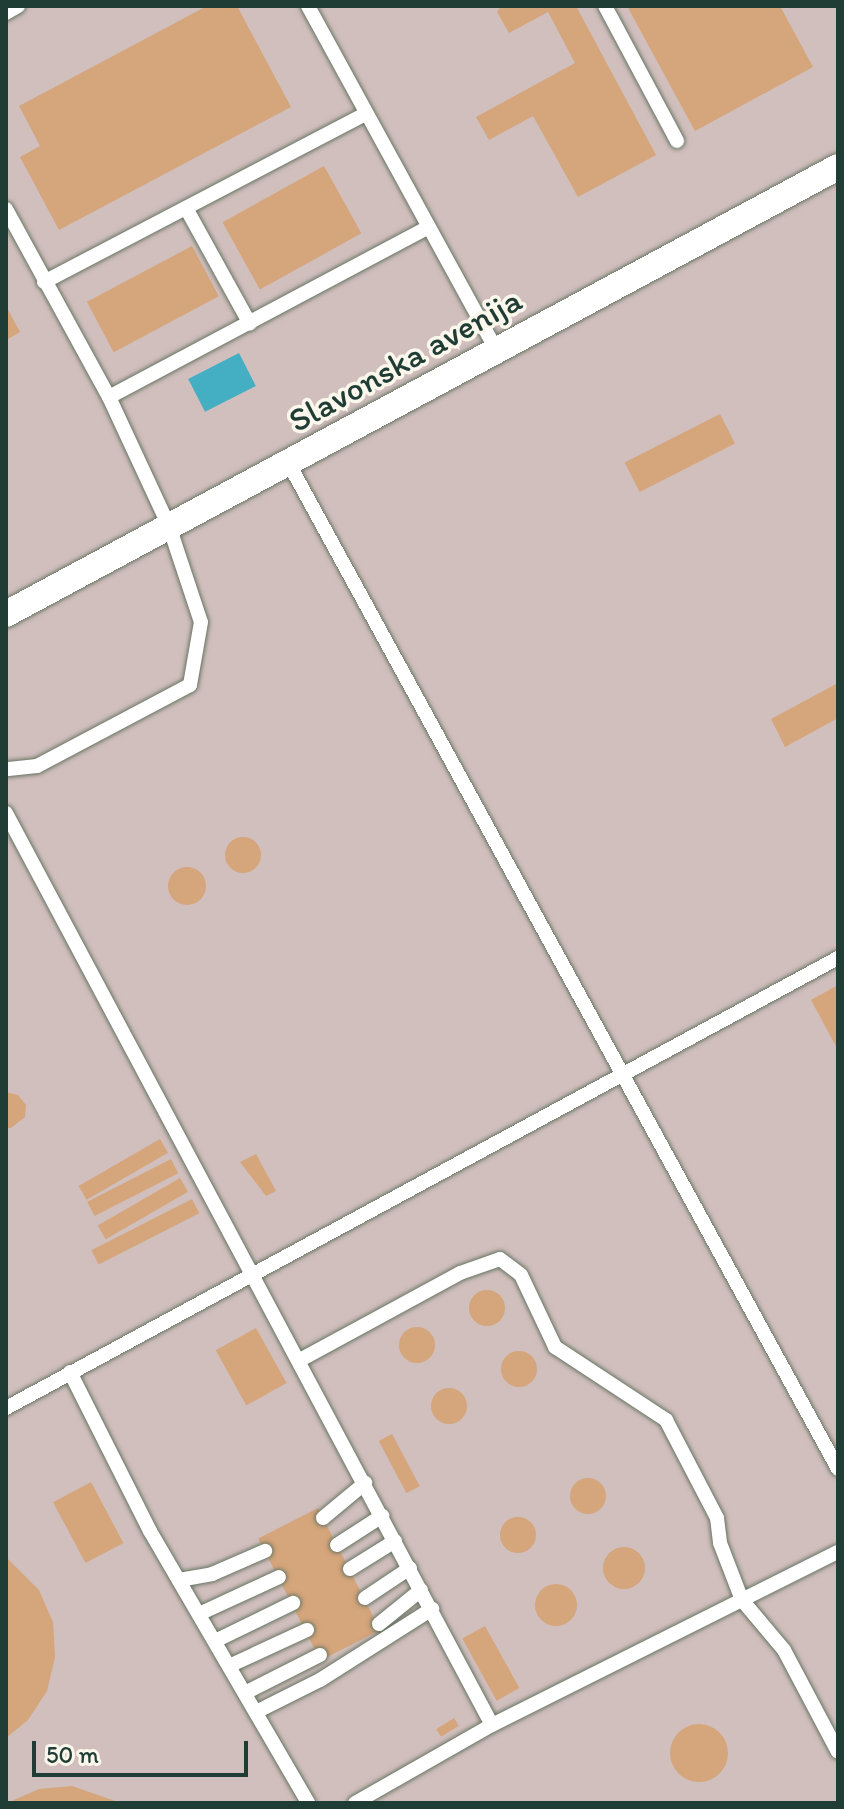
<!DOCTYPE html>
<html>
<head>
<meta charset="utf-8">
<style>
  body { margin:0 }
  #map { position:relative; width:844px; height:1809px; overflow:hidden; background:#efdebd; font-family:Itim,sans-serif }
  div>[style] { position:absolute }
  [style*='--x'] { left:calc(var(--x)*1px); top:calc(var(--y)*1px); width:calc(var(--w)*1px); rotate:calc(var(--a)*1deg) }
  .industrial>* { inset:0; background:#d1bfbd; transform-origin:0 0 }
  .water>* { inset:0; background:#44aec3; transform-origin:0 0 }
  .building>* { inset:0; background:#d5a57b; transform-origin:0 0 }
  .round { border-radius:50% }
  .roads { filter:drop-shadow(0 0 2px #687564) drop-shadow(0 0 2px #687564) }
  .service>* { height:14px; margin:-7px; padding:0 7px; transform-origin:7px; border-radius:7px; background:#fff }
  .minor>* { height:26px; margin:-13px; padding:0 13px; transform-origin:13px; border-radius:13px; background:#fff }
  span { translate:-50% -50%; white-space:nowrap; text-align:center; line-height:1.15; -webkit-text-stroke:7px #fbf7ec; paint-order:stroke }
  .street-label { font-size:34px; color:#1f3d34 }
  .frame { position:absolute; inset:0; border:8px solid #1f3d34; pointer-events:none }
  .scale { position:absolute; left:32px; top:1741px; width:216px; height:36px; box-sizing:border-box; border:4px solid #1f3d34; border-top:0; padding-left:10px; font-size:24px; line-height:28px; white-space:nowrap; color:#1f3d34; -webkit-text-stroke:6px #fbf7ec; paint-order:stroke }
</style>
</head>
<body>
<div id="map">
  <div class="industrial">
    <i style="left:6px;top:6px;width:832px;height:1797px"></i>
  </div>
  <div class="water">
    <i style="left:239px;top:353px;width:37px;height:57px;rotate:63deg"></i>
  </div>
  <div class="building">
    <i style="clip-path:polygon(207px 6px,237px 6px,291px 107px,59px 230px,20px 157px,40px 146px,19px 106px)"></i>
    <i style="clip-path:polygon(501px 6px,576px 6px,656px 155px,578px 197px,533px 116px,489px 140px,476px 117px,575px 63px,548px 12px,509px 33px,497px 12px)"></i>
    <i style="clip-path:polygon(627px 6px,780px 6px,813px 67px,695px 131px)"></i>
    <i style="left:324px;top:166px;width:77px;height:116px;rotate:61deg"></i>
    <i style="left:192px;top:246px;width:57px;height:119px;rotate:62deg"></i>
    <i style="clip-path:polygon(6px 306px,20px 332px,6px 340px)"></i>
    <i style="left:720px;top:414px;width:33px;height:107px;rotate:63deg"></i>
    <i style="clip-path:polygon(838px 683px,838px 718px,785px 747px,771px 719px)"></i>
    <i class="round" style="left:225px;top:837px;width:36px;height:36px"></i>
    <i class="round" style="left:168px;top:867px;width:38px;height:38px"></i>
    <i style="clip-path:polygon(838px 985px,838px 1050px,811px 1000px)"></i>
    <i style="clip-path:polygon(6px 1092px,18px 1095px,26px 1105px,25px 1117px,11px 1128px,6px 1128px)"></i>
    <i style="left:160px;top:1139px;width:16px;height:94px;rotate:60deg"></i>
    <i style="clip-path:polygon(256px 1154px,276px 1191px,266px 1196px,240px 1162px)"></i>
    <i style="left:171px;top:1159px;width:16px;height:94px;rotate:63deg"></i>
    <i style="left:180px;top:1178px;width:16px;height:95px;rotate:60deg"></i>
    <i style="left:192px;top:1199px;width:16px;height:113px;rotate:63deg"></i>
    <i class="round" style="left:469px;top:1290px;width:36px;height:36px"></i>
    <i class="round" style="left:399px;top:1327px;width:36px;height:36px"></i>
    <i style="left:256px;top:1328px;width:63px;height:46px;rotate:61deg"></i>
    <i class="round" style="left:501px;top:1351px;width:36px;height:36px"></i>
    <i class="round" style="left:431px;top:1388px;width:36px;height:36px"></i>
    <i style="left:392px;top:1434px;width:59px;height:15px;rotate:62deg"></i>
    <i class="round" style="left:570px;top:1478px;width:36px;height:36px"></i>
    <i style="left:91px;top:1482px;width:69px;height:43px;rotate:62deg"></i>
    <i style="left:318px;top:1508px;width:137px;height:67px;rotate:63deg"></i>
    <i class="round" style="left:500px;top:1517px;width:36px;height:36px"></i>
    <i class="round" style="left:603px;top:1547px;width:42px;height:42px"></i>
    <i style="clip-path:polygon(6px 1557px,39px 1590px,53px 1622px,55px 1657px,47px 1691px,28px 1720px,6px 1738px)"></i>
    <i class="round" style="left:535px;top:1584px;width:42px;height:42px"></i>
    <i style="left:485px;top:1626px;width:71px;height:26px;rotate:61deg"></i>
    <i style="left:454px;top:1718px;width:9px;height:21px;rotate:58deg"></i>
    <i class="round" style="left:670px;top:1724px;width:58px;height:58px"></i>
    <i style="clip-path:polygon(72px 1786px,121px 1803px,7px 1803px,39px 1789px)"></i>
  </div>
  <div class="roads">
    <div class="service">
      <i style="--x:308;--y:6;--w:393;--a:61.3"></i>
      <i style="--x:605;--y:6;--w:153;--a:61.9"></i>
      <i style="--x:6;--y:13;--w:14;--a:-30"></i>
      <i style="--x:186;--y:208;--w:132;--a:61.1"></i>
      <i style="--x:6;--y:209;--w:214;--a:61.3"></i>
      <i style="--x:109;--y:397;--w:142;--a:65.1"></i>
      <i style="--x:169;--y:526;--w:101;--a:71.6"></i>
      <i style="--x:201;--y:622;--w:64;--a:99.9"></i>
      <i style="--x:190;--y:685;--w:173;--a:152.1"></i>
      <i style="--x:37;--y:766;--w:31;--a:174"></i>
      <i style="--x:44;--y:282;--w:362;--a:-27.6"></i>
      <i style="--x:109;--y:397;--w:360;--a:-28"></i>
      <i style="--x:289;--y:464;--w:1145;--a:61.35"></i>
      <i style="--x:6;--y:813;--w:1033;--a:61.95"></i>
      <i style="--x:300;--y:1360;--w:182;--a:-28.5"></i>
      <i style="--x:460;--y:1273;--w:42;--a:-19.3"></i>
      <i style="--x:500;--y:1259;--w:26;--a:37"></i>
      <i style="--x:521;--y:1275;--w:80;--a:64.7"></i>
      <i style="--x:555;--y:1347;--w:133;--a:33.3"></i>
      <i style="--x:666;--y:1420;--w:110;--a:62.5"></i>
      <i style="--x:717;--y:1518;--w:25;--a:83"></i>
      <i style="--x:720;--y:1543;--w:61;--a:68.9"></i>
      <i style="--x:742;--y:1600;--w:65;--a:50"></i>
      <i style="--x:784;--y:1650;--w:115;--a:62.1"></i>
      <i style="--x:70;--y:1372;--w:178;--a:63.3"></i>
      <i style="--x:150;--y:1531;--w:315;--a:59.8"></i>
      <i style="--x:6;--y:1408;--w:946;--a:-28.41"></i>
      <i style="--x:323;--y:1518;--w:55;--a:-39.8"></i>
      <i style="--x:337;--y:1545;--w:54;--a:-32.8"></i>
      <i style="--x:350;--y:1569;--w:53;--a:-31.9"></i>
      <i style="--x:179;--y:1580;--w:34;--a:-10"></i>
      <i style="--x:212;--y:1574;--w:58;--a:-23.5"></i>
      <i style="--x:365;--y:1598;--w:54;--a:-33.7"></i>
      <i style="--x:199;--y:1614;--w:88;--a:-24.8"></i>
      <i style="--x:379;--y:1624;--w:54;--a:-39"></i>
      <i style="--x:215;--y:1641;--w:87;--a:-26"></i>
      <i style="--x:229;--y:1666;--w:86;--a:-24.8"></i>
      <i style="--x:245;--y:1693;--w:84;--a:-26.9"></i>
      <i style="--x:256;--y:1712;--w:72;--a:-26.6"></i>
      <i style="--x:320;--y:1680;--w:133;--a:-32.4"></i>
      <i style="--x:355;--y:1803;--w:158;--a:-29.7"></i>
      <i style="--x:492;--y:1725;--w:387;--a:-26.6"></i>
    </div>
    <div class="minor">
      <i style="--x:6;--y:614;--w:944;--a:-28.25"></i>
    </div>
  </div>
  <div class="street-label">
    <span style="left:405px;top:360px;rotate:-29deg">Slavonska avenija</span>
  </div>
  <div class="frame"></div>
  <div class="scale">50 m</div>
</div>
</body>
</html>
